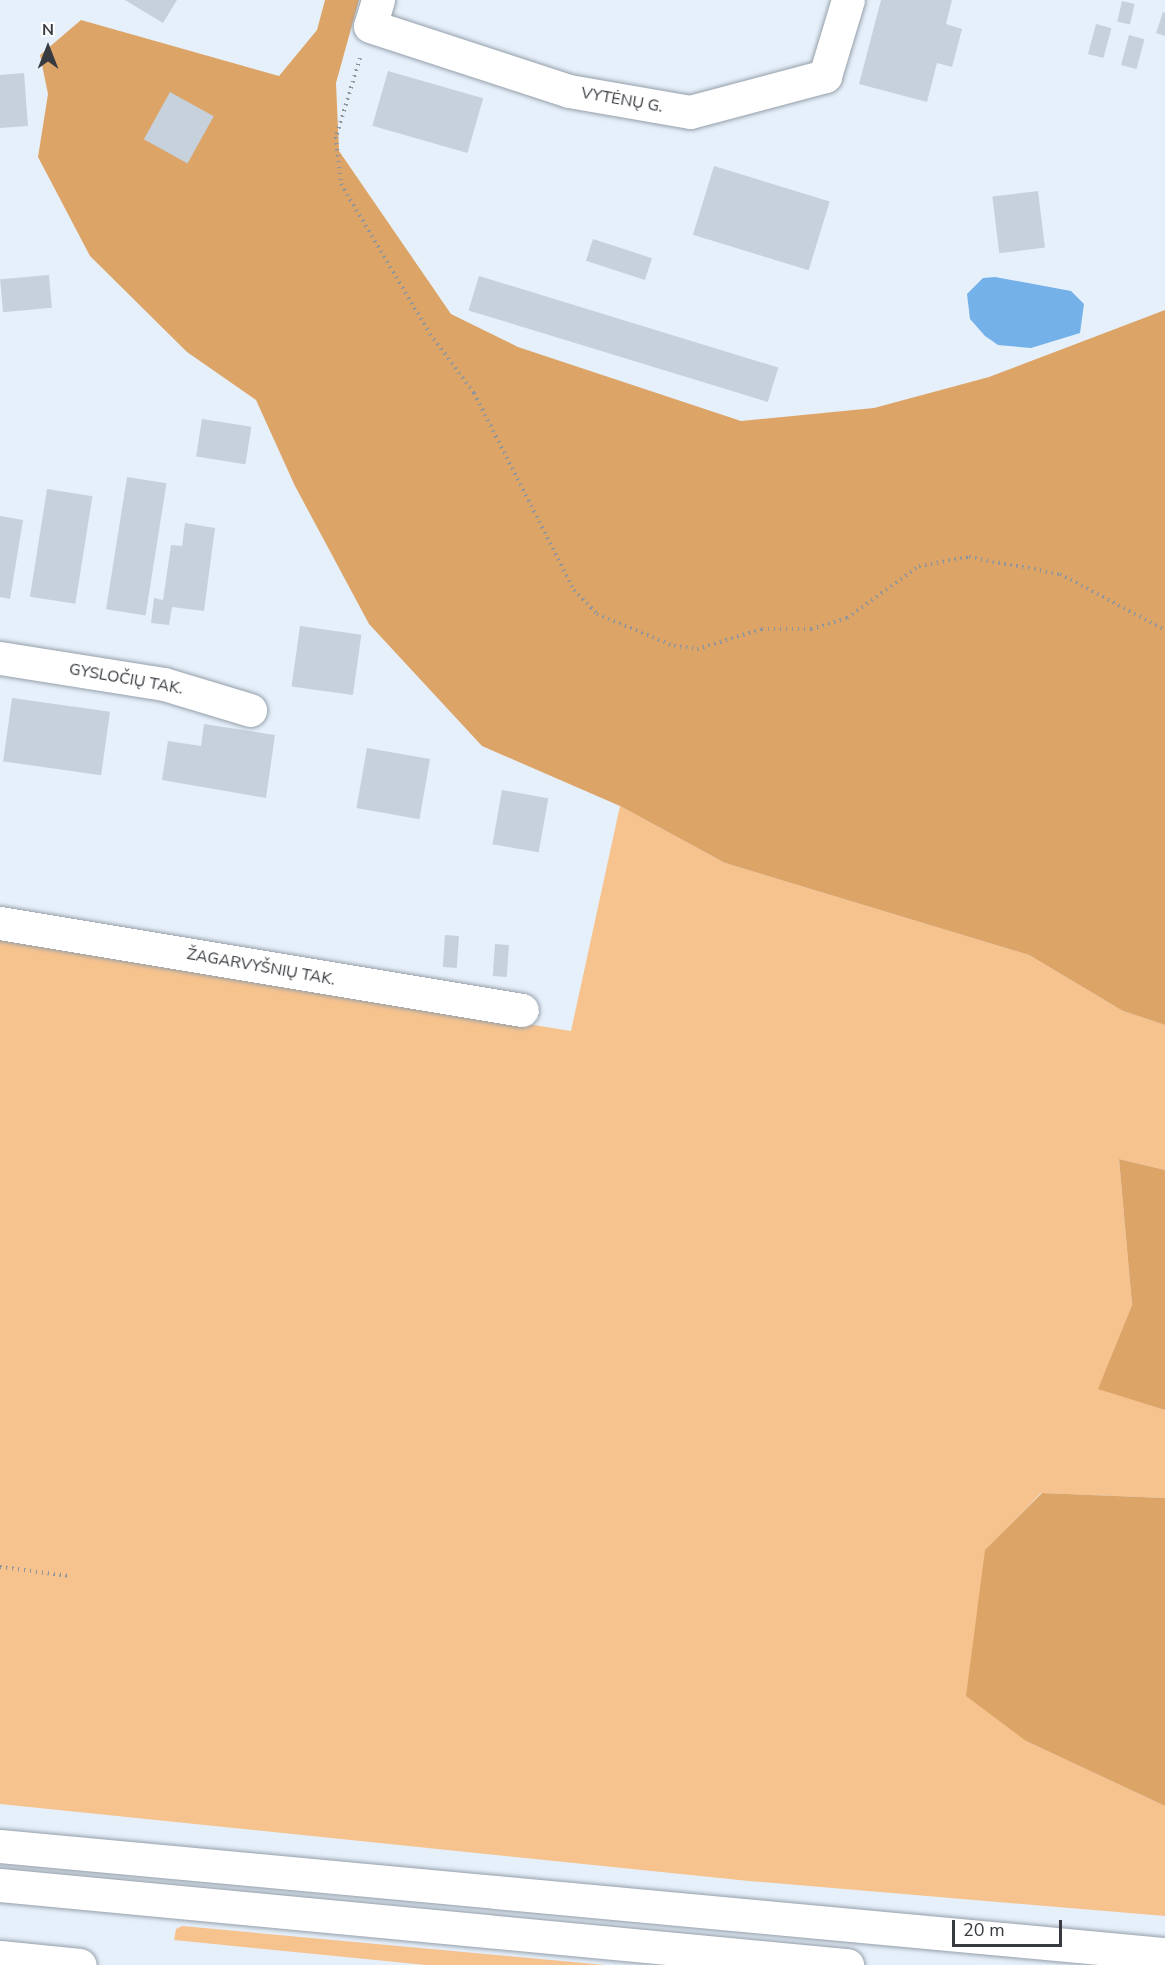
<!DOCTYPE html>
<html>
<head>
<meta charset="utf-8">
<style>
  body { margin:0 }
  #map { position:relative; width:1165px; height:1965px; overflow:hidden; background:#e6f0fb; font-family:"Nunito Sans",sans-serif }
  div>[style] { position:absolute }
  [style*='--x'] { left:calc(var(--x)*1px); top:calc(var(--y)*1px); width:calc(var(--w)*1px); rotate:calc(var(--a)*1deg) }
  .green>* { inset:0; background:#f6c38f }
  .forest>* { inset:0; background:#dda468 }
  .water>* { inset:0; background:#75b1e9 }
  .building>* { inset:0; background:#c6d1db; transform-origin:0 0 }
  .path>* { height:4px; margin-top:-2px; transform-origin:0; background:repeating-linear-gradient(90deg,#8e959d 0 1.5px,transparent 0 6px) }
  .roads { filter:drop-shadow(0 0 2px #959fa9) drop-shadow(0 0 2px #959fa9) }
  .minor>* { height:33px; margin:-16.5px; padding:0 16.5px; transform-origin:16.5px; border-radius:16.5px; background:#fff }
  .highway>* { height:33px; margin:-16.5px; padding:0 16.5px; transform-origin:16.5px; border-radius:16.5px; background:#fff }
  span { translate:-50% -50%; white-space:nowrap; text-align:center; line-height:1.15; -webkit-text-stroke:6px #fff; paint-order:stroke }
  .street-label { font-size:16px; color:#373b40 }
  .north { position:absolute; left:18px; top:18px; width:60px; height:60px; -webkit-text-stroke:4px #fff; paint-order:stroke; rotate:0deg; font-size:16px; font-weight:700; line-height:24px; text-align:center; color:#373b40 }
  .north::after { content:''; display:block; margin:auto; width:21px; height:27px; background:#373b40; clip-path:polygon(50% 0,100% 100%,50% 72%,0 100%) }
  .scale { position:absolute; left:952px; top:1920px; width:110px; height:27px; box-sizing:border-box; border:3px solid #373b40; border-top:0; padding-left:8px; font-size:18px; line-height:21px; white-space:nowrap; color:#373b40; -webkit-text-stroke:4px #fff; paint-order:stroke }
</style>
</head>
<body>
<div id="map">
  <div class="green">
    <i style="clip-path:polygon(620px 806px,725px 863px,1029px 955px,1123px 1011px,1165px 1025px,1165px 1170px,1119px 1159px,1132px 1305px,1099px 1388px,1165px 1410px,1165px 1498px,1041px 1493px,985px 1551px,1026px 1741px,1165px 1806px,1165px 1916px,749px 1881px,0 1804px,0 938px,571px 1031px)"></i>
    <i style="clip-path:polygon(182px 1926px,605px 1965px,426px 1965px,174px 1940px,176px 1929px)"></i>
  </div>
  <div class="forest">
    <i style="clip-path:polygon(325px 0,359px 0,336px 83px,339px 151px,451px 314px,518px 347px,741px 421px,874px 408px,989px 377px,1165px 310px,1165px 1025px,1123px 1011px,1029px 955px,725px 863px,620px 806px,482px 746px,369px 624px,295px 486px,256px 400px,187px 352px,90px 256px,38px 157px,48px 94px,40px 55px,81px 20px,279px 76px,317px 30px)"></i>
    <i style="clip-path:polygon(1119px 1159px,1165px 1170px,1165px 1410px,1098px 1389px,1132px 1305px)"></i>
    <i style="clip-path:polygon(1042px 1493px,1165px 1498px,1165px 1806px,1026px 1741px,966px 1696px,985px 1550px)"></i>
  </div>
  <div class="water">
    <i style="clip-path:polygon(995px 277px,1071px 291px,1084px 304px,1080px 333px,1031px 348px,998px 345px,985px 336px,970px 319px,967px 294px,983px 278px)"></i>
  </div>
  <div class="building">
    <i style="clip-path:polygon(125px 0,177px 0,163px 23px)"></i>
    <i style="clip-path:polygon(881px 0,952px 0,946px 24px,962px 29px,952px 67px,937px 63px,927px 102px,859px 84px)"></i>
    <i style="left:1122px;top:1px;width:13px;height:21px;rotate:13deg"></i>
    <i style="clip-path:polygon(1163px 12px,1165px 13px,1165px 36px,1156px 33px)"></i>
    <i style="left:1096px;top:24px;width:16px;height:31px;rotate:15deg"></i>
    <i style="left:1129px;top:35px;width:16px;height:31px;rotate:15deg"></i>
    <i style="left:388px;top:71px;width:99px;height:57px;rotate:16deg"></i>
    <i style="clip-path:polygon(24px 73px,28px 126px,0 128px,0 75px)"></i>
    <i style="left:170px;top:92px;width:50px;height:54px;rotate:29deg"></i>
    <i style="left:714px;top:166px;width:121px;height:72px;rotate:17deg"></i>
    <i style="left:1038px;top:191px;width:57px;height:46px;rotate:83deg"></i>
    <i style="left:593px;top:239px;width:62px;height:23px;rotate:18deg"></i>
    <i style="left:49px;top:275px;width:33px;height:49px;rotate:85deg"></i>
    <i style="left:479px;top:276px;width:313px;height:36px;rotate:17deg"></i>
    <i style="left:202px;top:419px;width:50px;height:38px;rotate:9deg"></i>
    <i style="left:127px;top:477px;width:40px;height:134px;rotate:9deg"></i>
    <i style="left:47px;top:489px;width:46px;height:109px;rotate:9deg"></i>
    <i style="clip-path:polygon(0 516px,23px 520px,10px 599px,0 597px)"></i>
    <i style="clip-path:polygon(185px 523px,215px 528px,204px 611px,172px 607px,169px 625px,151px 623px,154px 598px,163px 600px,171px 545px,182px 546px)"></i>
    <i style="left:300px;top:626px;width:62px;height:61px;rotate:8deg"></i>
    <i style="left:12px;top:698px;width:99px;height:64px;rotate:8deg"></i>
    <i style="clip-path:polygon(204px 724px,275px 735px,266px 798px,162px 780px,168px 741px,201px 746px)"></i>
    <i style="left:367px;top:748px;width:64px;height:61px;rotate:10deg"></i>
    <i style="left:502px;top:790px;width:47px;height:55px;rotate:10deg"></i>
    <i style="left:445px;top:935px;width:14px;height:32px;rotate:4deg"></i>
    <i style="left:495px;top:944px;width:14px;height:32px;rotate:4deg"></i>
  </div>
  <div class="path">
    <i style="--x:360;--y:58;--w:83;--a:106.9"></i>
    <i style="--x:336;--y:137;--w:47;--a:83.9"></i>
    <i style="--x:341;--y:184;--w:174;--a:59.3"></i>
    <i style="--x:430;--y:334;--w:74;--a:53.3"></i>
    <i style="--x:474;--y:393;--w:221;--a:63.1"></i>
    <i style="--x:574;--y:590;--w:33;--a:46"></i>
    <i style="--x:597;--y:614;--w:83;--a:22.6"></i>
    <i style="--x:674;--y:646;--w:23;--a:7"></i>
    <i style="--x:697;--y:649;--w:68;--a:-17.1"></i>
    <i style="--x:762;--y:629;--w:49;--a:0"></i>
    <i style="--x:811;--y:629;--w:38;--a:-17"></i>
    <i style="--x:847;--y:618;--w:89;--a:-35.8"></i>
    <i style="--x:919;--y:566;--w:51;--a:-10.2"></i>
    <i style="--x:969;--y:557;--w:93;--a:10.6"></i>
    <i style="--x:1060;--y:574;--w:119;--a:28.1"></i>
    <i style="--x:0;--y:1567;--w:71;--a:7.3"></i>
  </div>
  <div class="roads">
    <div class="minor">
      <i style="--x:378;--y:0;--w:27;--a:107"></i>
      <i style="--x:370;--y:26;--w:209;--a:18.1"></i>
      <i style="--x:569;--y:91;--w:123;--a:9.8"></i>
      <i style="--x:690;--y:112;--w:140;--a:-14.9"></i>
      <i style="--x:825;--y:76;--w:79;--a:-73.2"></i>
      <i style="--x:0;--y:658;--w:166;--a:9"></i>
      <i style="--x:164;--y:684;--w:90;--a:16.8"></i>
      <i style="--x:0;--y:923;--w:529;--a:9.46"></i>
    </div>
    <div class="highway">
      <i style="--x:0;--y:1846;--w:1170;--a:5.3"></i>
      <i style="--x:0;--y:1885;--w:851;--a:5.4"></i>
      <i style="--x:0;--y:1957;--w:80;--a:5.7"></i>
    </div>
  </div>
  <div class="street-label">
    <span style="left:622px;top:100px;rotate:10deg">VYTĖNŲ G.</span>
    <span style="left:126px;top:679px;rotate:10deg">GYSLOČIŲ TAK.</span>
    <span style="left:261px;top:967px;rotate:10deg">ŽAGARVYŠNIŲ TAK.</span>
  </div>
  <div class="north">N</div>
  <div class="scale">20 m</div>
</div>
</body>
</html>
